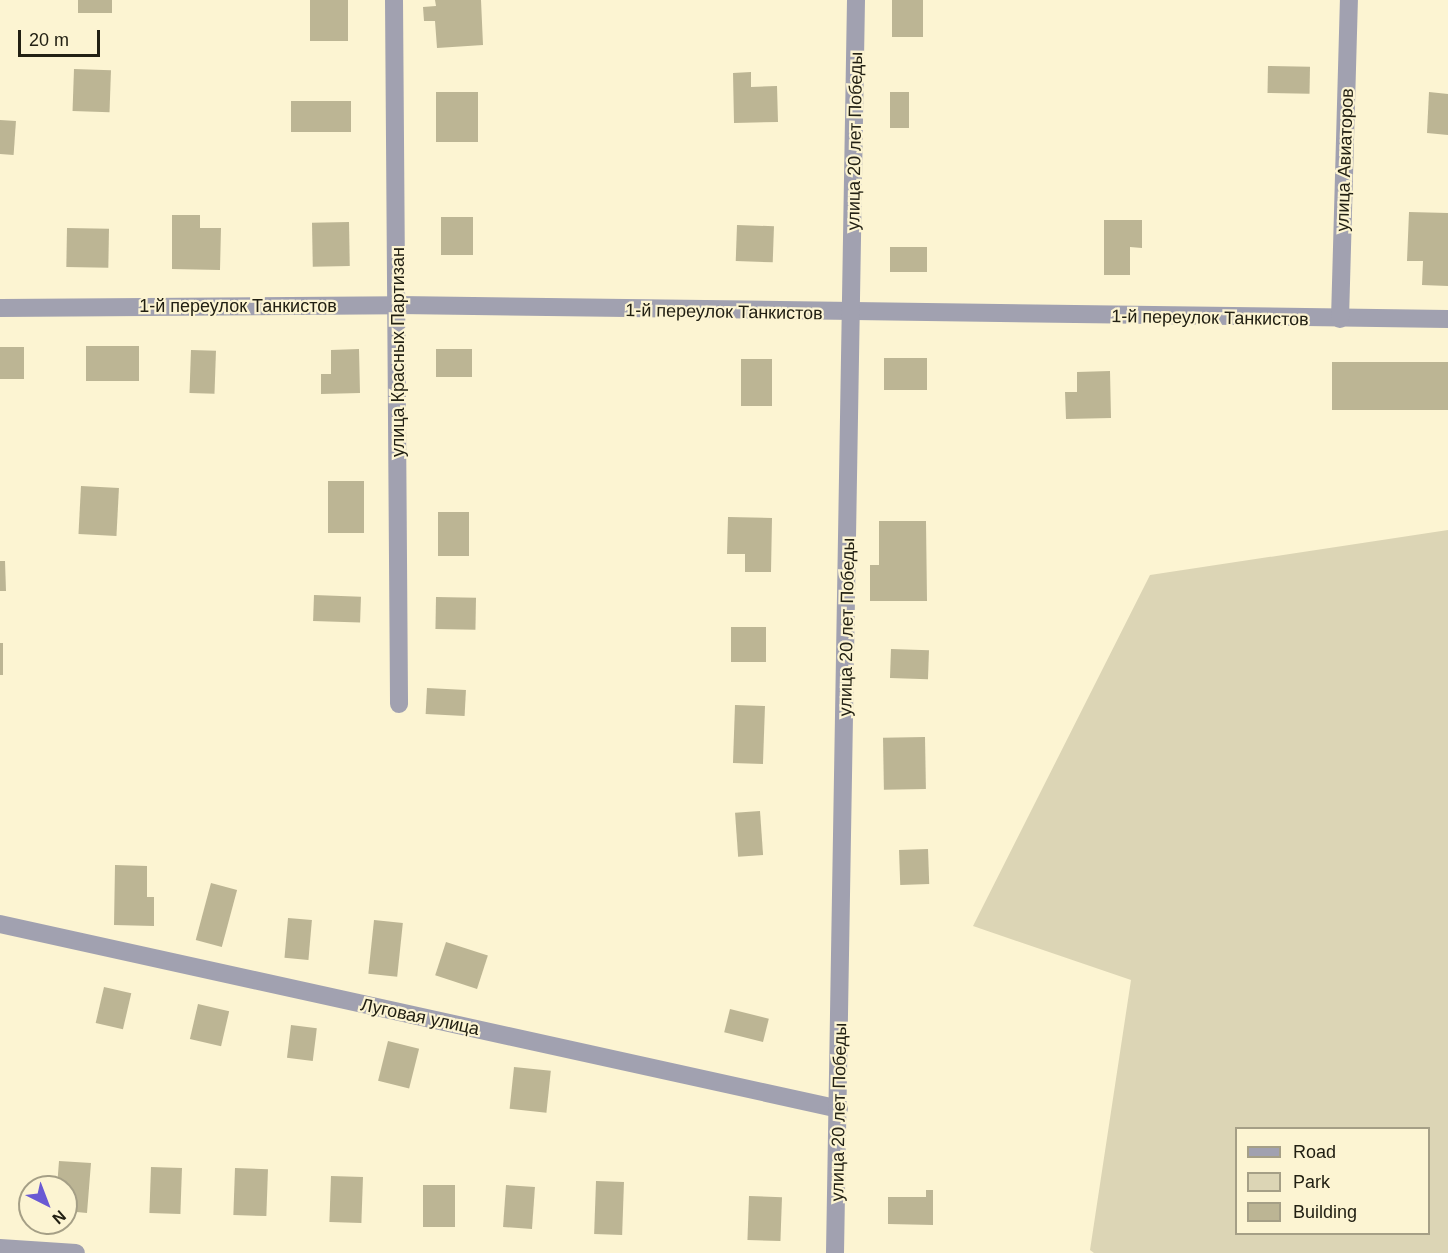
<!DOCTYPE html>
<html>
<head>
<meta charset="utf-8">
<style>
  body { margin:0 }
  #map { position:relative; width:1448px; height:1253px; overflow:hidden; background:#fcf4d2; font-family:Arial,sans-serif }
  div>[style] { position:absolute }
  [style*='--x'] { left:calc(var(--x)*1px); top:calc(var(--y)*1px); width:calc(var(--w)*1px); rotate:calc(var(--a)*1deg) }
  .green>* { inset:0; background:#dcd5b5 }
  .building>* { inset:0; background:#bcb594; transform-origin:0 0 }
  .minor>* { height:18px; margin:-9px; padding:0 9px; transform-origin:9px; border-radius:9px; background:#a1a1b0 }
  span { translate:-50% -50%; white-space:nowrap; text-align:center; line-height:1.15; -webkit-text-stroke:4.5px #fcf4d2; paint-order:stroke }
  .street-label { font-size:18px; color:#222013 }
  .legend { position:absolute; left:1235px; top:1127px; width:195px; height:108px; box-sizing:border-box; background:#fcf4d2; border:2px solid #a59f86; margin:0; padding:8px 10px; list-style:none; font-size:18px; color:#222013 }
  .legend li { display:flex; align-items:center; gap:12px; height:30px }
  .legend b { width:30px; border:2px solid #a59f86 }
  .north { position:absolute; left:18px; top:1175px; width:60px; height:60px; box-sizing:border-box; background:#fcf4d2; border:2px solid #a59f86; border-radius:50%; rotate:138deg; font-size:16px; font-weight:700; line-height:24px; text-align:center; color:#222013 }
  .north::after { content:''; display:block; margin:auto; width:21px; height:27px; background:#6a5ad3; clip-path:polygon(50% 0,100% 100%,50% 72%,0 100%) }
  .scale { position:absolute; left:18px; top:30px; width:82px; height:27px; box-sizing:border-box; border:3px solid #222013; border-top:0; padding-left:8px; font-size:18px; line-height:21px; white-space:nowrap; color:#222013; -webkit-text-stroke:4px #fcf4d2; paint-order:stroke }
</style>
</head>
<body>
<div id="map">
  <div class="green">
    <i style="clip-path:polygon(evenodd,1448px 530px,1448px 1253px,1094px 1253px,1090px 1250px,1131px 980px,973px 926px,1150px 575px,1448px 530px,1236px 1128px,1428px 1128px,1428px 1234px,1236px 1234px,1236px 1128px)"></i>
  </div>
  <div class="building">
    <i style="left:78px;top:0;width:34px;height:13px"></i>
    <i style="left:310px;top:0;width:38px;height:41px"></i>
    <i style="clip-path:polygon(435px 0,481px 0,483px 45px,437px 48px,435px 21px,424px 21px,423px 7px,436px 6px)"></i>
    <i style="left:892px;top:0;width:31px;height:37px"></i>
    <i style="left:1268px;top:66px;width:42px;height:27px;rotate:1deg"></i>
    <i style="left:74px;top:69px;width:37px;height:42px;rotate:2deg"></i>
    <i style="clip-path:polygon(751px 72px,751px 87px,777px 86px,778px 122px,734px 123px,733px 73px)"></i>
    <i style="left:436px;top:92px;width:42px;height:50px"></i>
    <i style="left:890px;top:92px;width:19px;height:36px"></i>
    <i style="clip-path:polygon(1429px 92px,1448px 94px,1448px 135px,1427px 133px)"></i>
    <i style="left:291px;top:101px;width:60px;height:31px"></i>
    <i style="left:0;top:120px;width:16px;height:34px;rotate:4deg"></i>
    <i style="clip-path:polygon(1409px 212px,1448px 213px,1448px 286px,1422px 285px,1423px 261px,1407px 261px)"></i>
    <i style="clip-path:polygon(172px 215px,200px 215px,200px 228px,221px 228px,220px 270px,172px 269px)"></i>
    <i style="left:441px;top:217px;width:32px;height:38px"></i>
    <i style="clip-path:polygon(1104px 220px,1142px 220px,1142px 248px,1130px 247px,1130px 275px,1104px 275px)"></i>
    <i style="left:349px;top:222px;width:44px;height:37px;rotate:89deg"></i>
    <i style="left:737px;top:225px;width:37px;height:36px;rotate:2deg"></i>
    <i style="left:67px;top:228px;width:42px;height:39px;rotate:1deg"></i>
    <i style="left:890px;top:247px;width:37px;height:25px"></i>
    <i style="left:86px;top:346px;width:53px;height:35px"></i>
    <i style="left:0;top:347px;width:24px;height:32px"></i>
    <i style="clip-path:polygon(359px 349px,360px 393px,321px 394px,321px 374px,331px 374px,331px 350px)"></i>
    <i style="left:436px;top:349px;width:36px;height:28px"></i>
    <i style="left:191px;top:350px;width:25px;height:43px;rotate:2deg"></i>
    <i style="left:884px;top:358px;width:43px;height:32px"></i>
    <i style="left:772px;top:359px;width:47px;height:31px;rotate:90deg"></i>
    <i style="left:1448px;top:362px;width:48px;height:116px;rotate:90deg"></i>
    <i style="clip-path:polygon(1110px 371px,1111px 418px,1066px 419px,1065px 392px,1077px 392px,1077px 372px)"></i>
    <i style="left:364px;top:481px;width:52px;height:36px;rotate:90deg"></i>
    <i style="left:81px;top:486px;width:38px;height:48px;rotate:3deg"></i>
    <i style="left:438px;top:512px;width:31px;height:44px"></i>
    <i style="clip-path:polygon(728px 517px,772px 518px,771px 572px,745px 572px,745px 554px,727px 554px)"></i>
    <i style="clip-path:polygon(879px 521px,926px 521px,927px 601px,870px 601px,870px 565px,879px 565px)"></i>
    <i style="clip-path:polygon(0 561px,5px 561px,6px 591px,0 591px)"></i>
    <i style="left:314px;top:595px;width:47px;height:26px;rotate:2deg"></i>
    <i style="left:436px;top:597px;width:40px;height:32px;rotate:1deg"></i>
    <i style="left:731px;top:627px;width:35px;height:35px"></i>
    <i style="left:0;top:643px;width:3px;height:32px"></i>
    <i style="left:891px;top:649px;width:38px;height:29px;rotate:2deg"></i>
    <i style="left:427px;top:688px;width:39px;height:26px;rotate:3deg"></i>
    <i style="left:735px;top:705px;width:30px;height:58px;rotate:2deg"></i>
    <i style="left:925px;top:737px;width:52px;height:42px;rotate:89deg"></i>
    <i style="left:760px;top:811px;width:44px;height:25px;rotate:86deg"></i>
    <i style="left:928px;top:849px;width:35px;height:29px;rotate:88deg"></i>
    <i style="clip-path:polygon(115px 865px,147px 866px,147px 897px,154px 897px,154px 926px,114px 925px)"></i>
    <i style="left:211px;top:883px;width:27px;height:59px;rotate:15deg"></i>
    <i style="left:288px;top:918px;width:24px;height:40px;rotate:5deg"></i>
    <i style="left:374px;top:920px;width:29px;height:54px;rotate:6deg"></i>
    <i style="left:446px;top:942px;width:44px;height:35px;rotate:18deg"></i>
    <i style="left:104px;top:987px;width:28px;height:37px;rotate:13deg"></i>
    <i style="left:198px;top:1004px;width:32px;height:36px;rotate:13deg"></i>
    <i style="left:730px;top:1009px;width:40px;height:24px;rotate:14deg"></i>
    <i style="left:291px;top:1025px;width:26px;height:33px;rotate:7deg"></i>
    <i style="left:388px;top:1041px;width:32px;height:41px;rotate:14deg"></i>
    <i style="left:514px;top:1067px;width:37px;height:42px;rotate:6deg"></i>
    <i style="clip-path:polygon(59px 1161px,91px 1163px,87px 1213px,66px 1211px,66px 1187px,57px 1187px)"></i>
    <i style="left:151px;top:1167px;width:31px;height:46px;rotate:2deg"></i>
    <i style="left:235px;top:1168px;width:33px;height:47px;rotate:2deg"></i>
    <i style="left:331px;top:1176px;width:32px;height:46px;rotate:2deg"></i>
    <i style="left:596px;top:1181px;width:28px;height:53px;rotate:2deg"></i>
    <i style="left:423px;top:1185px;width:32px;height:42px"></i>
    <i style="left:506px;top:1185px;width:29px;height:42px;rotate:4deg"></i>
    <i style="clip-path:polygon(926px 1190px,933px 1190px,933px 1225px,888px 1224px,888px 1197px,926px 1197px)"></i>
    <i style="left:749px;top:1196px;width:33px;height:44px;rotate:2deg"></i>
  </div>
  <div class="minor">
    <i style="--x:394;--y:0;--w:704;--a:89.59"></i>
    <i style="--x:0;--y:308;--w:399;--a:-0.4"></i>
    <i style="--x:399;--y:305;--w:1049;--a:0.76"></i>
    <i style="--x:1340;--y:319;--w:319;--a:-88.4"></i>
    <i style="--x:0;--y:924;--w:859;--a:12.43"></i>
    <i style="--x:0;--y:1248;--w:76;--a:3.8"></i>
    <i style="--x:835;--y:1253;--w:1253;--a:-89.04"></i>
  </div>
  <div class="street-label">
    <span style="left:855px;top:141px;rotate:-89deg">улица 20 лет Победы</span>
    <span style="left:1345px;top:160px;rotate:-88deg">улица Авиаторов</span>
    <span style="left:238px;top:306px">1-й переулок Танкистов</span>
    <span style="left:724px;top:312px;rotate:1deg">1-й переулок Танкистов</span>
    <span style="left:1210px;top:318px;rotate:1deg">1-й переулок Танкистов</span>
    <span style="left:398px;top:352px;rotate:-90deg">улица Красных Партизан</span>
    <span style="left:847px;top:627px;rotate:-89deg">улица 20 лет Победы</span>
    <span style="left:420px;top:1017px;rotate:12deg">Луговая улица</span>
    <span style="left:839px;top:1112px;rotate:-89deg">улица 20 лет Победы</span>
  </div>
  <ul class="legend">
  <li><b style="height:8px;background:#a1a1b0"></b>Road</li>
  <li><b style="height:16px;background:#dcd5b5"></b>Park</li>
  <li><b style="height:16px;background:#bcb594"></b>Building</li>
  </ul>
  <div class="north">N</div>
  <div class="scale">20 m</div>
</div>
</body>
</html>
